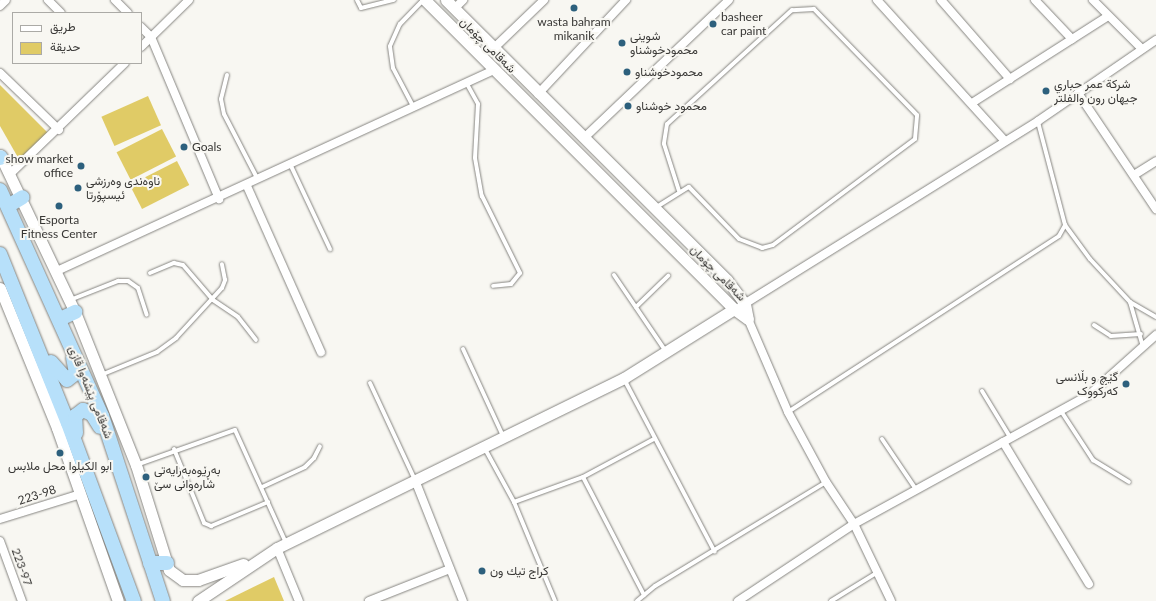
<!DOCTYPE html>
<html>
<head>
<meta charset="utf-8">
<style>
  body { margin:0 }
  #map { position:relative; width:1156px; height:601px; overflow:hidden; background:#f8f7f2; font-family:Lato,Vazirmatn,sans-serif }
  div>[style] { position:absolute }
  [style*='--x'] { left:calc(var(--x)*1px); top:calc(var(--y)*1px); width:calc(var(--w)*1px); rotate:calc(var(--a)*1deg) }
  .green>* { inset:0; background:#e0cb66; transform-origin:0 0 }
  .roads { filter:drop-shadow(0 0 1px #868581) drop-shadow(0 0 1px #868581) }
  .service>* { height:4px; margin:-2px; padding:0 2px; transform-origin:2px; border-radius:2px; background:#fff }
  .minor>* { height:8px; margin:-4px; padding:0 4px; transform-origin:4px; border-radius:4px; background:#fff }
  .tertiary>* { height:11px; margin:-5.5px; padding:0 5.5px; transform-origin:5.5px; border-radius:5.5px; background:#fff }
  .trunk>* { height:14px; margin:-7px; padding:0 7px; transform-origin:7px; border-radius:7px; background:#b7e0fa }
  .dots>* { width:11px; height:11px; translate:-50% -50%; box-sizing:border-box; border:2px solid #f8f7f2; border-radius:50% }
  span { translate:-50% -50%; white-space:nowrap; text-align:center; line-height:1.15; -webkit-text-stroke:4px #f8f7f2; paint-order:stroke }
  .poi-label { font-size:12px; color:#383735 }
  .left { translate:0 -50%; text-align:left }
  .right { translate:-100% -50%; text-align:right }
  .street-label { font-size:12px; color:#383735 }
  .legend { position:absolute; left:12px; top:12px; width:130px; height:52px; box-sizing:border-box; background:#f8f7f2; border:1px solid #abaaa6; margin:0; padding:5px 7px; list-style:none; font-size:12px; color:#383735 }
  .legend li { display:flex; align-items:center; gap:8px; height:20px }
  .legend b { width:20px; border:1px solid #abaaa6 }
</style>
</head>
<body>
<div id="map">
  <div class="green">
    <i style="clip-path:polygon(0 85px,48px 133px,20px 161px,0 126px)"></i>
    <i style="left:148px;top:96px;width:32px;height:51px;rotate:66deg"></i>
    <i style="left:162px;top:129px;width:31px;height:51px;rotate:63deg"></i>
    <i style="left:177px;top:161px;width:27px;height:53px;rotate:63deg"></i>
    <i style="clip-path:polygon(274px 577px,284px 601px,225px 601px)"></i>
  </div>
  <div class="roads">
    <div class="service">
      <i style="--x:357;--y:0;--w:9;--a:63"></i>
      <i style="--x:361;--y:8;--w:34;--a:-14"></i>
      <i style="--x:227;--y:75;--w:25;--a:104"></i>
      <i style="--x:221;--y:99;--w:15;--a:79"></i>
      <i style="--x:224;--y:114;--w:74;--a:62.7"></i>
      <i style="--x:467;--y:84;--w:23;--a:61"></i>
      <i style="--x:478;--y:104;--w:54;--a:93.2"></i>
      <i style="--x:475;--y:158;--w:39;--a:80"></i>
      <i style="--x:482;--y:196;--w:86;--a:63.7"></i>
      <i style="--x:520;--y:273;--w:14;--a:129"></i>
      <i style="--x:511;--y:284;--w:18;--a:174"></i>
      <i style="--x:414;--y:108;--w:45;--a:-117.7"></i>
      <i style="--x:393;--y:68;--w:22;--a:-98"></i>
      <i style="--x:390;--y:46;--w:24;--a:-66"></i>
      <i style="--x:400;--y:24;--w:33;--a:-46"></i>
      <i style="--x:1038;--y:122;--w:106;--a:75.3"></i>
      <i style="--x:1065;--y:225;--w:42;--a:53.7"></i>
      <i style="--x:1090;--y:259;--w:59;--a:47.1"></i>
      <i style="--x:1130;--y:302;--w:30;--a:30"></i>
      <i style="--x:291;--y:166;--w:92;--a:64.8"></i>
      <i style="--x:655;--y:208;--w:40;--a:-32"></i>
      <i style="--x:689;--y:187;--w:72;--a:46.1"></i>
      <i style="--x:739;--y:239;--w:25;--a:21"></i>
      <i style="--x:762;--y:248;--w:11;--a:-15"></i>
      <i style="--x:773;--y:245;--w:177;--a:-36.7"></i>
      <i style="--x:915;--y:139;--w:24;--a:-85"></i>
      <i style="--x:917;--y:115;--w:148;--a:-134.2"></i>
      <i style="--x:814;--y:9;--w:22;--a:177"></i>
      <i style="--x:792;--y:10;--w:169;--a:137.6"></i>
      <i style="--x:667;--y:124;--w:20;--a:99"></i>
      <i style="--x:664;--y:144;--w:49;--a:72.3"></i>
      <i style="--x:150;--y:273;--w:26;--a:-23"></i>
      <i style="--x:174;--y:263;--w:9;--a:13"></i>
      <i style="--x:183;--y:265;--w:46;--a:49.4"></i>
      <i style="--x:213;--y:300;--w:30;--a:34"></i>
      <i style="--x:238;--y:317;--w:29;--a:52"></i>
      <i style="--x:614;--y:275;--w:91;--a:55.8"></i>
      <i style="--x:70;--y:300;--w:52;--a:-21.6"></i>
      <i style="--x:118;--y:281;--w:10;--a:0"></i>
      <i style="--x:128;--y:281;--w:12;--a:35"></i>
      <i style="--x:138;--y:288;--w:28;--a:72"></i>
      <i style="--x:1130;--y:302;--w:47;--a:73.9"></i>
      <i style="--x:636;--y:307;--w:45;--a:-44.1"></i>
      <i style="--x:1094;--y:325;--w:20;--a:33"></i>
      <i style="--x:1111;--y:336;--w:30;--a:-4"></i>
      <i style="--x:463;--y:349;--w:96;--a:65.3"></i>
      <i style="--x:101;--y:375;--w:61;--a:-22.3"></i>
      <i style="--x:157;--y:352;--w:24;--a:-36"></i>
      <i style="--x:176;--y:338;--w:68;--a:-47.4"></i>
      <i style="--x:222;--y:288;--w:9;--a:-69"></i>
      <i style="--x:225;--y:280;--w:16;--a:-101"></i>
      <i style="--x:624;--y:379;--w:195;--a:62.3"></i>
      <i style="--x:370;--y:383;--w:107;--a:65.1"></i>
      <i style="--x:982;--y:391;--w:54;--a:58.7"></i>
      <i style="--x:1061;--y:411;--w:59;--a:56.9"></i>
      <i style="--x:1093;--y:460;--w:42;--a:31.4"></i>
      <i style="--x:788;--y:412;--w:323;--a:-33"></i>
      <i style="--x:1059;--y:236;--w:13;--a:-61"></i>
      <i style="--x:882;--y:439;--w:59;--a:56"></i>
      <i style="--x:484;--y:447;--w:63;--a:61.4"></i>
      <i style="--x:514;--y:502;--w:107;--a:67.5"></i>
      <i style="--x:174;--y:449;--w:80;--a:67.9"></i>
      <i style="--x:204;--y:523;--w:8;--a:23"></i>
      <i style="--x:211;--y:526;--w:62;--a:-22.8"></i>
      <i style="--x:136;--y:465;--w:105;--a:-19.5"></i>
      <i style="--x:235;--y:430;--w:124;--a:65.7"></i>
      <i style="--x:583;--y:477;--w:133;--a:62.7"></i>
      <i style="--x:262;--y:487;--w:47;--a:-24.9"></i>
      <i style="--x:305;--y:467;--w:13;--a:-45"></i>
      <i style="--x:314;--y:458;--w:13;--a:-63"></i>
      <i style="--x:514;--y:502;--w:73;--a:-19.9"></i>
      <i style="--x:583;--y:477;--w:81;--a:-28.2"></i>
      <i style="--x:637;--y:601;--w:23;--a:-40"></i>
      <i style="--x:655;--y:586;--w:200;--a:-31.3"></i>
      <i style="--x:831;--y:601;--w:55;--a:-31.7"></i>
    </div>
    <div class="minor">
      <i style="--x:48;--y:0;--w:18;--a:45"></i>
      <i style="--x:115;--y:0;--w:18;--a:45"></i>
      <i style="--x:877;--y:0;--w:190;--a:47.8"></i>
      <i style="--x:941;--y:0;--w:105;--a:48.9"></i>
      <i style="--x:1035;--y:0;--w:54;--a:46.5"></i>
      <i style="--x:1093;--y:0;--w:69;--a:45"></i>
      <i style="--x:0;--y:6;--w:8;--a:-45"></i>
      <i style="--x:454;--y:9;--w:13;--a:-45"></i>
      <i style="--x:141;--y:27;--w:14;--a:45"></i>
      <i style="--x:151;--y:37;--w:176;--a:67.2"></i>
      <i style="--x:141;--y:47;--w:67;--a:-44.4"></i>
      <i style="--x:493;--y:49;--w:71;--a:-43.9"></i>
      <i style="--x:0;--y:73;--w:82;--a:44"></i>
      <i style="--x:1078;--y:93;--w:140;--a:56.1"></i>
      <i style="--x:538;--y:94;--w:129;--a:-46.9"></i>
      <i style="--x:972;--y:103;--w:161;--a:-32.6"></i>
      <i style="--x:584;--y:138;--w:200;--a:-43.6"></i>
      <i style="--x:11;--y:173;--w:158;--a:-44"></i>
      <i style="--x:1134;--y:175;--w:26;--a:-32"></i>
      <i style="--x:247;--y:186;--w:182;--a:66"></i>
      <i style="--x:57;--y:271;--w:482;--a:-24.7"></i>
      <i style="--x:741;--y:306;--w:350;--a:-31.9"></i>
      <i style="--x:1038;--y:121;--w:143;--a:-34.5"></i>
      <i style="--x:748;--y:319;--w:101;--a:66.7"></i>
      <i style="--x:788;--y:412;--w:80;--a:61.5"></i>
      <i style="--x:826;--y:482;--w:50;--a:56.3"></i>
      <i style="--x:854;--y:524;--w:85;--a:64.3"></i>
      <i style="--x:1003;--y:442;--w:166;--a:58.8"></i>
      <i style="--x:415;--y:480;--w:130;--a:68.4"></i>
      <i style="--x:0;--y:519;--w:85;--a:-17.2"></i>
      <i style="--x:0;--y:541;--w:64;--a:69.9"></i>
      <i style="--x:277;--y:548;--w:57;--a:67.5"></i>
      <i style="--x:369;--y:601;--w:87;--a:-21.6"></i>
      <i style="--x:738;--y:601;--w:139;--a:-33.6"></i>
      <i style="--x:854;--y:524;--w:269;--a:-28.8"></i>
      <i style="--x:1090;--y:394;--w:89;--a:-41.8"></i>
    </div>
    <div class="tertiary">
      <i style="--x:425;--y:0;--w:437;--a:45"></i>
      <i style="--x:734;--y:309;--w:17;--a:36"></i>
      <i style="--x:446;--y:0;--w:397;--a:44.9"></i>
      <i style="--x:727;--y:280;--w:30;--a:53"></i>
      <i style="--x:745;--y:304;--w:15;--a:79"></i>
      <i style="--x:0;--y:155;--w:174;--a:64.5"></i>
      <i style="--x:75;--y:312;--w:165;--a:68.3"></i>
      <i style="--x:136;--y:465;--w:110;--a:72.6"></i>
      <i style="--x:169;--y:570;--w:17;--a:36"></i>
      <i style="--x:183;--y:580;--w:15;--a:0"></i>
      <i style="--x:198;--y:580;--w:48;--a:-19.6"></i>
      <i style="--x:0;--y:288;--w:151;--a:67.8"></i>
      <i style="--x:57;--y:428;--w:183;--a:70.6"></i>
      <i style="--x:198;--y:601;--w:95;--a:-33.9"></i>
      <i style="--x:277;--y:548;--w:386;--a:-26.1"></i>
      <i style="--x:624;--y:378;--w:130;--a:-32.1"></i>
    </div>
    <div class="trunk">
      <i style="--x:0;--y:158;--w:1;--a:-45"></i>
      <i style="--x:0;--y:190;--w:248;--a:65.7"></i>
      <i style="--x:102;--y:416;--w:195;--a:71.8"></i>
      <i style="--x:8;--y:206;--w:17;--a:-31"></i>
      <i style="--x:0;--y:254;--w:182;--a:68.1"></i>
      <i style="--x:68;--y:423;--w:190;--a:69.7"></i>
      <i style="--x:60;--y:319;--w:17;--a:-25"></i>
      <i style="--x:51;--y:362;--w:24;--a:48"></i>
      <i style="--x:67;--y:380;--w:11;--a:-38"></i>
      <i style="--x:76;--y:373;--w:15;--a:-101"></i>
      <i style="--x:76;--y:433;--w:17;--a:-93"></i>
      <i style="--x:75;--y:416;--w:10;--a:-37"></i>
      <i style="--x:83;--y:410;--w:10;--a:24"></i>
      <i style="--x:92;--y:414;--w:15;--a:58"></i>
      <i style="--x:150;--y:563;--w:17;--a:0"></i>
    </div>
  </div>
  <div class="dots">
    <i style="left:574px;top:8px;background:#2d607d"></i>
    <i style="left:713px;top:24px;background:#2d607d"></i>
    <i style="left:622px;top:43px;background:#2d607d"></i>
    <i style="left:627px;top:72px;background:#2d607d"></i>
    <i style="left:1046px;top:91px;background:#2d607d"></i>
    <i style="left:628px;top:106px;background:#2d607d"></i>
    <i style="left:184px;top:147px;background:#2d607d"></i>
    <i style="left:81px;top:166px;background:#2d607d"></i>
    <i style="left:78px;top:188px;background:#2d607d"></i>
    <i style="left:59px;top:206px;background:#2d607d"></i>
    <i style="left:1126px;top:384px;background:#2d607d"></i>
    <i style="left:60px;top:453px;background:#2d607d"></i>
    <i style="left:146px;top:477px;background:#2d607d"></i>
    <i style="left:482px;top:571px;background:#2d607d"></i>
  </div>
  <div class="poi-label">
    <span class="left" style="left:721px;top:24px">basheer<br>car paint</span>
    <span style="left:574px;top:29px">wasta bahram<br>mikanik</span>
    <span class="left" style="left:630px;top:43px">شوينى<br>محمودخوشناو</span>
    <span class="left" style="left:635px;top:72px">محمودخوشناو</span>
    <span class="left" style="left:1054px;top:91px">شركة عمر حباري<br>جيھان رون والفلتر</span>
    <span class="left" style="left:636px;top:106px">محمود خوشناو</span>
    <span class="left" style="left:192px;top:147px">Goals</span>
    <span class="right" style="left:73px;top:166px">show market<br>office</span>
    <span class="left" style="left:86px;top:188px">ناوەندی وەرزشی<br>ئیسپۆرتا</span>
    <span style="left:59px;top:227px">Esporta<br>Fitness Center</span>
    <span class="right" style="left:1118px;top:384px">گێچ و بڵانسی<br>کەرکووک</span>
    <span style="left:60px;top:466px">ابو الكيلوا محل ملابس</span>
    <span class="left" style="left:154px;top:477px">بەڕێوەبەرایەتی<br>شارەوانی سێ</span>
    <span class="left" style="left:490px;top:571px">كراج تيك ون</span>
  </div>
  <div class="street-label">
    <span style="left:488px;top:45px;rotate:45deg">شەقامی چۆمان</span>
    <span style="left:718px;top:273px;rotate:45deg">شەقامی چۆمان</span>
    <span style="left:91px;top:392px;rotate:68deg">شەقامی پێشەوا قازی</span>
    <span style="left:37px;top:495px;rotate:-18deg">223-98</span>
    <span style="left:22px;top:567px;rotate:70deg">223-97</span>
  </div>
  <ul class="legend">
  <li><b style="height:5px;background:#fff"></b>طريق</li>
  <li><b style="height:11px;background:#e0cb66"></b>حديقة</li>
  </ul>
</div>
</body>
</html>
